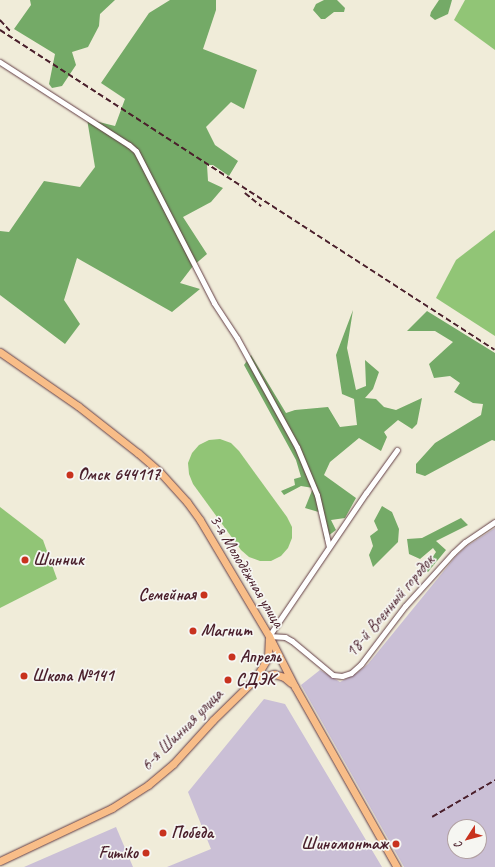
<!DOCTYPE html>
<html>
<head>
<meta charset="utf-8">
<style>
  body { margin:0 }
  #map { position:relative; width:495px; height:867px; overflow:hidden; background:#f0ecd9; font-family:Caveat,sans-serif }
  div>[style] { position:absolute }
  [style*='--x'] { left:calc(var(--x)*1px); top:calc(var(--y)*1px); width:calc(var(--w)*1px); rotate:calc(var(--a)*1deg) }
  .industrial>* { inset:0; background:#cabfd6 }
  .green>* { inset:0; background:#91c576 }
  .forest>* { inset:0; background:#74aa67 }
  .roads { filter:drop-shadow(0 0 1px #633e45) drop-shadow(0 0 1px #633e45) }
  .minor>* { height:5px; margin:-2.5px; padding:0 2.5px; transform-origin:2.5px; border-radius:2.5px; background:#fff }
  .major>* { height:7px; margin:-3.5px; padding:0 3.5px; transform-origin:3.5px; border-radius:3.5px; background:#f8bd88 }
  .rail>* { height:1.5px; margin-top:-0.75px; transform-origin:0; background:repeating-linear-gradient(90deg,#4a1f2b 0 6px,transparent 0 9px) }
  .dots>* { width:11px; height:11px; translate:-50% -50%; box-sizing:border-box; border:2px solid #f6f6f2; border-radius:50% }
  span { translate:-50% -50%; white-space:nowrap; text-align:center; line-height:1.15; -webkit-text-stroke:3.5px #f6f6f2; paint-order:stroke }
  .poi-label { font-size:17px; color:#4a1f2b; font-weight:700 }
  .left { translate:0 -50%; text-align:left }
  .right { translate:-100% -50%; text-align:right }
  .street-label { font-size:17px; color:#4a1f2b }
  .north { position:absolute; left:447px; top:819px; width:40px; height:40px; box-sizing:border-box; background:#f6f6f2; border:1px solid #b1a0a2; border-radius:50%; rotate:234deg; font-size:11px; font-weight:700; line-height:16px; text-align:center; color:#4a1f2b }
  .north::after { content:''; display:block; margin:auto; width:14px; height:18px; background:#c8321e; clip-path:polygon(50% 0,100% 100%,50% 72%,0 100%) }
</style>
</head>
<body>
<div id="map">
  <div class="industrial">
    <i style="clip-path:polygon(evenodd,495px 528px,495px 867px,404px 867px,301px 685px,320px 670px,340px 682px,357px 673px,368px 664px,456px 556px,467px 546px,495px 528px,455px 827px,479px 827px,479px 851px,455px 851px,455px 827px)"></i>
    <i style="clip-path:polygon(264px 699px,285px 704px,382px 867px,167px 867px,211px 849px,188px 792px)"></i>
    <i style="clip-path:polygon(116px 827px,133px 867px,24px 867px)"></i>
  </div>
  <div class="green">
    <i style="clip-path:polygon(465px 0,495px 0,495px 50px,454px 20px)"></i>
    <i style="clip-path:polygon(495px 230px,495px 336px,436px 298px,456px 260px)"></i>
    <i style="clip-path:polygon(220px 439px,231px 443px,239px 451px,287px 517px,292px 527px,292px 538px,288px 548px,281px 556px,271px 561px,260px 561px,249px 557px,241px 550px,193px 484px,189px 474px,188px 463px,192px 453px,199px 445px,209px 440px)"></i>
    <i style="clip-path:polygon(0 507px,43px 540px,57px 579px,0 608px)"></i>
  </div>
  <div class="forest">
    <i style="clip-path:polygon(30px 0,115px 0,100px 14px,99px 26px,88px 47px,72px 52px,76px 65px,62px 86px,52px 88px,49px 84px,55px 54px,14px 29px,31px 5px)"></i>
    <i style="clip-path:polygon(170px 0,216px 0,216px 10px,203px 49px,257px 70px,244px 109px,231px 102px,206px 127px,215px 145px,238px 161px,229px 176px,213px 165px,207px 165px,208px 181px,223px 188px,211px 202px,183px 217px,207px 254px,193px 266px,180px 283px,200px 289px,172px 312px,77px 258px,64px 300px,80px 324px,65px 344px,0 295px,0 231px,9px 232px,44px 181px,80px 187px,95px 167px,87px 119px,115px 126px,125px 99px,101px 83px,149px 13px)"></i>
    <i style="clip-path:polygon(324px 0,337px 0,345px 8px,344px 12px,334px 12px,325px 19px,321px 19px,313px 10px,316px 4px)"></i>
    <i style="clip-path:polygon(439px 0,452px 0,448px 14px,435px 20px,430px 16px,431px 12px)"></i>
    <i style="clip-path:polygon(353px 310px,347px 348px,356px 390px,366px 386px,365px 360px,379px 372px,373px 389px,365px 398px,376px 399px,384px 407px,396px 410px,422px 398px,417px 424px,412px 429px,398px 420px,384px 432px,387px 437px,381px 451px,359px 438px,330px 462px,324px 475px,356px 498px,345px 518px,331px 520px,336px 530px,324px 539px,322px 513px,305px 508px,313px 488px,301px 486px,284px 495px,281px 491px,295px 485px,294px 479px,301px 477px,296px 460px,244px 365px,251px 355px,286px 413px,295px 410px,328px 407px,340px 427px,357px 425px,354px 399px,342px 394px,336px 355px)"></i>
    <i style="clip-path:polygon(427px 311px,495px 353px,495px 441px,492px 440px,425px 476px,416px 473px,416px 464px,435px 443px,481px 415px,483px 404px,473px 403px,454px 392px,460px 383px,450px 376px,434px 378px,429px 364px,453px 342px,435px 331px,407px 331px)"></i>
    <i style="clip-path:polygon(382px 506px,392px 512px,399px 529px,398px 542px,373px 567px,369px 555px,373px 546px,370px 536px,378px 530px,374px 521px)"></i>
    <i style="clip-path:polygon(461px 518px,468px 525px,436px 541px,446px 550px,428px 572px,424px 570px,436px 552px,433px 548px,420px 559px,409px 554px,407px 539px,422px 538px)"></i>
  </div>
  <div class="roads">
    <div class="minor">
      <i style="--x:0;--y:62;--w:153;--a:32.8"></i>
      <i style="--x:129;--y:145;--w:9;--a:41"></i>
      <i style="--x:136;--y:151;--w:171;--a:62.8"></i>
      <i style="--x:214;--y:303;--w:42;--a:56.7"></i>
      <i style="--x:237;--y:338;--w:124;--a:61.2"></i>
      <i style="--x:297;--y:447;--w:52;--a:67.4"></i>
      <i style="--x:317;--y:495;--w:53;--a:77"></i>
      <i style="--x:269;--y:636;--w:16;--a:4"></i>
      <i style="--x:285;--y:637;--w:8;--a:30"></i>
      <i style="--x:292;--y:641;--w:53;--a:39.7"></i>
      <i style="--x:333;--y:675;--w:9;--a:6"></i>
      <i style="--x:342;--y:676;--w:9;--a:-18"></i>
      <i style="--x:351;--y:673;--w:13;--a:-42"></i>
      <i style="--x:361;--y:664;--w:73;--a:-52.8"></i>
      <i style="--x:405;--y:606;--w:72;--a:-47.8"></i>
      <i style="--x:453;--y:553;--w:16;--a:-43"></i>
      <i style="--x:465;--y:542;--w:36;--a:-34"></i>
      <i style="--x:269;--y:636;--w:173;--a:-55.9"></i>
      <i style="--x:366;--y:493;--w:53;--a:-54.2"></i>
    </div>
    <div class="major">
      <i style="--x:0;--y:352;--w:95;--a:34.7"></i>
      <i style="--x:78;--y:406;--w:76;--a:38.1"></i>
      <i style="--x:138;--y:453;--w:28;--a:41"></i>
      <i style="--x:159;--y:471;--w:42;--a:47.9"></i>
      <i style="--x:187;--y:502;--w:22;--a:54"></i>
      <i style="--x:200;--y:520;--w:135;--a:59.3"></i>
      <i style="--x:269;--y:636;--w:57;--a:63"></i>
      <i style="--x:295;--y:687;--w:207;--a:60.5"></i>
      <i style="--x:255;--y:679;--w:20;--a:-15"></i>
      <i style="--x:274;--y:674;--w:10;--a:17"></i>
      <i style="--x:284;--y:677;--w:9;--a:41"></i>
      <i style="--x:0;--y:861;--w:124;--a:-25.3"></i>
      <i style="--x:112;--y:808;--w:43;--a:-32.6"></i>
      <i style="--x:148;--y:785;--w:33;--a:-40"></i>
      <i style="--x:173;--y:764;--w:59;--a:-47.7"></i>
      <i style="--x:213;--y:720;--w:59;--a:-44.3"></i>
      <i style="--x:255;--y:679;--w:26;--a:-59"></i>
      <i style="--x:268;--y:657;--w:18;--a:-87"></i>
    </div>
  </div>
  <div class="rail">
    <i style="--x:0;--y:20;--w:18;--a:47"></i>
    <i style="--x:0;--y:30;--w:589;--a:32.88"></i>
    <i style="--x:245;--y:193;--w:21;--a:39"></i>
    <i style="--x:432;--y:817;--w:73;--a:-30.4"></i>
  </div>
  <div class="dots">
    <i style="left:70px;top:475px;background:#c8321e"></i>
    <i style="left:25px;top:560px;background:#c8321e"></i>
    <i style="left:204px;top:595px;background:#c8321e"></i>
    <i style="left:193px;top:631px;background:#c8321e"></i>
    <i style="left:232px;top:657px;background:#c8321e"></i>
    <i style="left:24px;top:676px;background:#c8321e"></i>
    <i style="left:228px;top:680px;background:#c8321e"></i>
    <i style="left:163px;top:833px;background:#c8321e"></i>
    <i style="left:396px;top:844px;background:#c8321e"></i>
    <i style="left:146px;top:853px;background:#c8321e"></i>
  </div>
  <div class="poi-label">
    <span class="left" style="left:78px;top:475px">Омск 644117</span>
    <span class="left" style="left:33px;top:560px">Шинник</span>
    <span class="right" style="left:196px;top:595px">Семейная</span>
    <span class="left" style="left:201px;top:631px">Магнит</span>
    <span class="left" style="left:240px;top:657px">Апрель</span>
    <span class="left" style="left:32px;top:676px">Школа №141</span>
    <span class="left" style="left:236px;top:680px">СДЭК</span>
    <span class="left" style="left:171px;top:833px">Победа</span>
    <span class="right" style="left:388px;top:844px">Шиномонтаж</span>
    <span class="right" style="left:138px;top:853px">Fumiko</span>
  </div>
  <div class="street-label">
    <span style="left:247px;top:571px;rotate:59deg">3-я Молодёжная улица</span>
    <span style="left:390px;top:606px;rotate:-50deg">18-й Военный городок</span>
    <span style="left:182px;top:730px;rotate:-45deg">6-я Шинная улица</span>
  </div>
  <div class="north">С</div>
</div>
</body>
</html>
